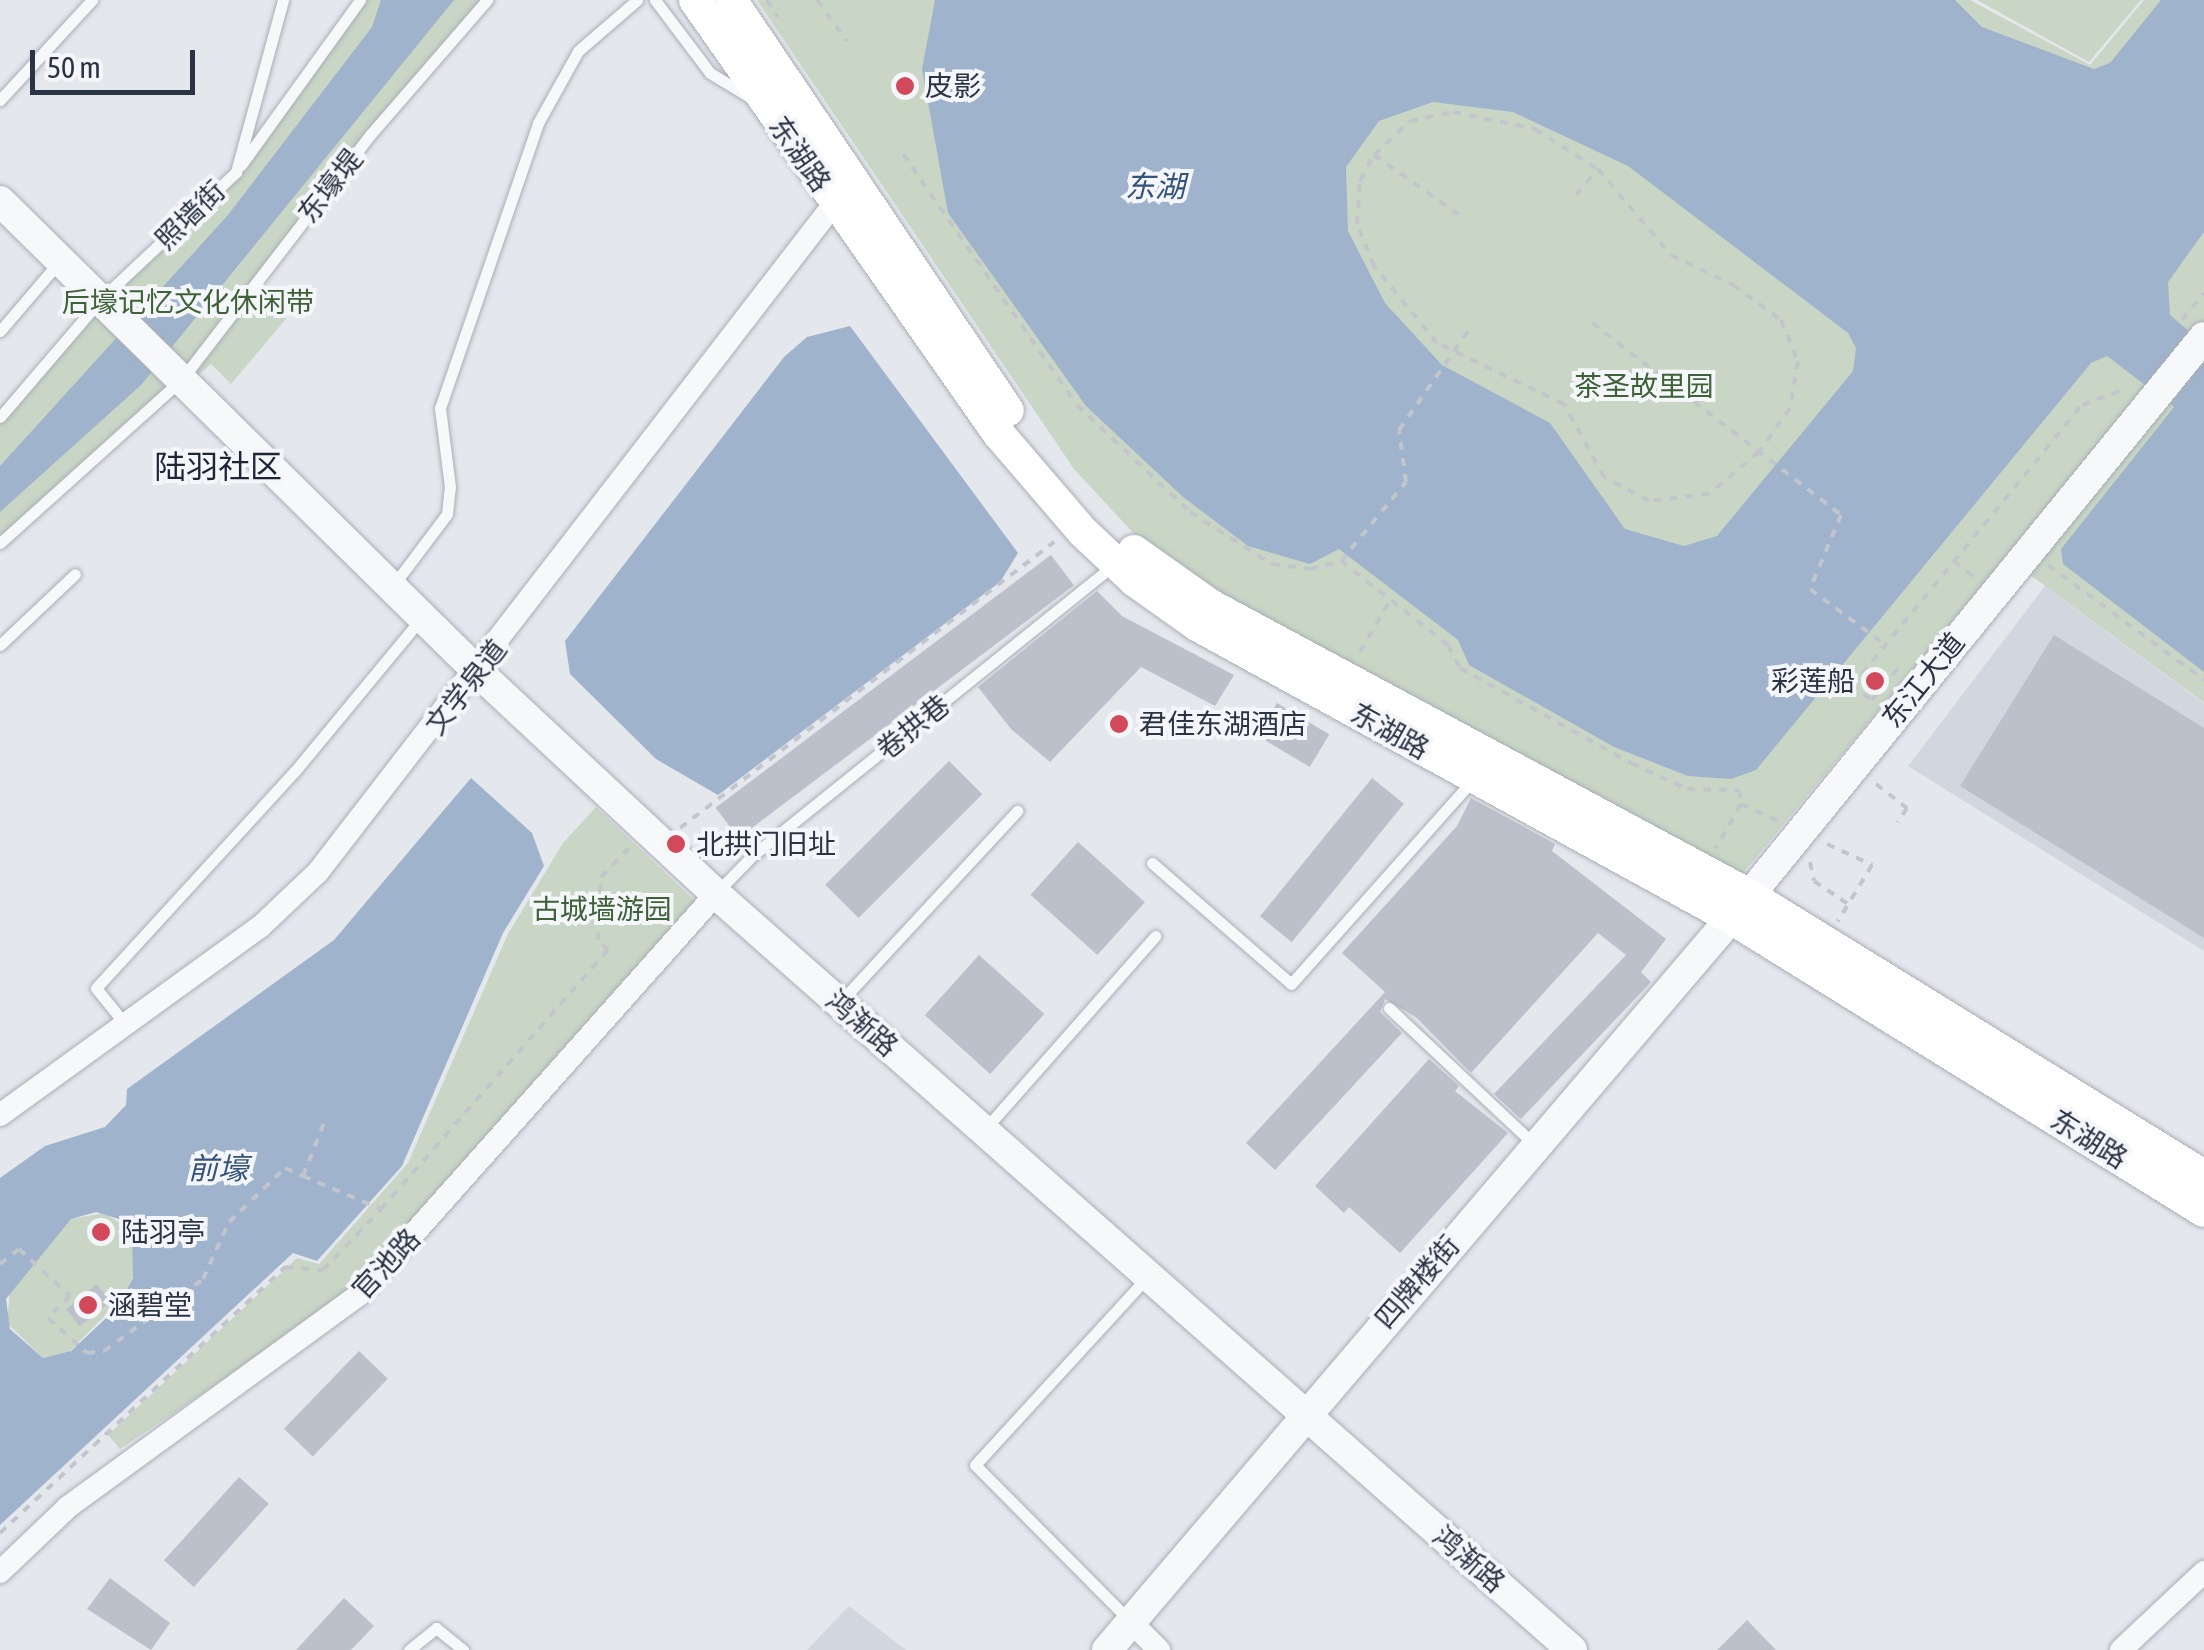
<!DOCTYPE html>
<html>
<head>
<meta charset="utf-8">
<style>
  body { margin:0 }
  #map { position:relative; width:2204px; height:1650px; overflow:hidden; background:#e4e7ec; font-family:"Asap Condensed","Noto Sans SC",sans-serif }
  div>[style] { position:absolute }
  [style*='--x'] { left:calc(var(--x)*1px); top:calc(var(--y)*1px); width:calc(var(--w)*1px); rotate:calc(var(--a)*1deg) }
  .built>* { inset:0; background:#d2d6de }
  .green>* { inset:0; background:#c9d6c5 }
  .water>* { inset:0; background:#9fb4cc }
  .building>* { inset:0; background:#bbc0ca; transform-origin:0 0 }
  .path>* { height:4px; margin-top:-2px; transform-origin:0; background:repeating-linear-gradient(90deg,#c2c5cb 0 8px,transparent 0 16px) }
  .roads { filter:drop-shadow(0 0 2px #a9aeb7) drop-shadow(0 0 2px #a9aeb7) }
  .service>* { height:11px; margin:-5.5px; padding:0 5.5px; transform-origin:5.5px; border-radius:5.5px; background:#f7f8fa }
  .minor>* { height:22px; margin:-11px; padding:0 11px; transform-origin:11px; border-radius:11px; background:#f7f8fa }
  .tertiary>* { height:30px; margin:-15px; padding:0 15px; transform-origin:15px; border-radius:15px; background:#f7f8fa }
  .secondary>* { height:32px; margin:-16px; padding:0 16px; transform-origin:16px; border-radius:16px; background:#fff }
  .dots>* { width:28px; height:28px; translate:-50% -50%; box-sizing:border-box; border:5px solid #f4f6f9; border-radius:50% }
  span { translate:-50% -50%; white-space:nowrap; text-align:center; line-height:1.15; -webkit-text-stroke:8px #f4f6f9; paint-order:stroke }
  .poi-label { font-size:28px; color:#2b3445 }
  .left { translate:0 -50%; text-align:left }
  .right { translate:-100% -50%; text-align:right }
  .street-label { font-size:28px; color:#2b3445 }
  .park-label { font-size:28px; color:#3f6138 }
  .water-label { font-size:30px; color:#34527a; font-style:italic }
  .quarter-label { font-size:32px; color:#1d2536 }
  .scale { position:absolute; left:30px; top:50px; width:165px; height:45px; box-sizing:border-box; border:5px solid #2b3445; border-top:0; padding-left:12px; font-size:30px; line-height:35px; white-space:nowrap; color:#2b3445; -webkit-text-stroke:8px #f4f6f9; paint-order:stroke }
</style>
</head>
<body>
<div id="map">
  <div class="built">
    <i style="clip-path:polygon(2045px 586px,2204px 704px,2204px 951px,1908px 766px)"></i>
    <i style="clip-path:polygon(849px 1606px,906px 1650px,807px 1650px)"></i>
  </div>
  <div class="green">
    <i style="clip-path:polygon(357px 0,490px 0,383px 125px,255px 292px,286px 319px,231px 384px,211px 364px,0 547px,0 408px,79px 320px,235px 170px)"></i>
    <i style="clip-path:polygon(757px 0,1970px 0,2090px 65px,2144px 0,2204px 0,2204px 703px,2006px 557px,1743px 873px,1275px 631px,1138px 538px,1074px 469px)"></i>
    <i style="clip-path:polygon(1977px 0,2141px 0,2089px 62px)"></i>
    <i style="clip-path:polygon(596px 807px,697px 903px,348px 1296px,120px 1449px,108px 1435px,297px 1258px,319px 1264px,408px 1163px,508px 934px,563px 843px)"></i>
    <i style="clip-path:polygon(105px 1213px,132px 1232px,135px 1270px,127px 1293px,67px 1354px,43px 1358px,7px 1323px,10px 1290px,70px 1219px)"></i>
  </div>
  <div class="water">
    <i style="clip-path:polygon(381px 0,454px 0,141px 385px,0 512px,0 466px,228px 215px,372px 27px)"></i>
    <i style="clip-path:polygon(evenodd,935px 0,1955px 0,1982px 27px,2094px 69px,2110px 63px,2161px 0,2204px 0,2204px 232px,2168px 282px,2170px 315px,2204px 344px,2204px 672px,2063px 564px,2061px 549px,2174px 407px,2107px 356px,2091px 363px,1756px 770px,1731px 779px,1688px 776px,1614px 747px,1469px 665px,1458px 640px,1339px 549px,1310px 564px,1248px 546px,1183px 497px,1086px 406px,948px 213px,922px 69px,935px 0,1433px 102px,1513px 112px,1628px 166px,1848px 333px,1856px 348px,1853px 371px,1717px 536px,1684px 546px,1625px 529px,1550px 423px,1442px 365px,1385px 303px,1348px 231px,1346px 167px,1379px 121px,1433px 102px)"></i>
    <i style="clip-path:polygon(850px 326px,1018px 553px,1000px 582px,718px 795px,656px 759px,570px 674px,565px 641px,784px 357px,807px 337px)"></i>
    <i style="clip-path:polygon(evenodd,471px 778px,532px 833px,544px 866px,503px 933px,402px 1166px,317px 1261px,293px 1253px,0 1525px,0 1178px,45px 1146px,105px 1127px,126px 1105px,127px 1089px,334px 940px,471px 778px,96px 1212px,119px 1219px,132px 1232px,133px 1278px,118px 1307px,71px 1351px,43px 1358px,10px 1329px,6px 1299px,71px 1219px,96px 1212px)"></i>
  </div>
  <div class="building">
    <i style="left:1051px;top:555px;width:38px;height:420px;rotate:53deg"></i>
    <i style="clip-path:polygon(1097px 591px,1122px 616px,1234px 675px,1215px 706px,1141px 667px,1050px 762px,1011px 729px,978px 687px)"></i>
    <i style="clip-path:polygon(2054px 635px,2204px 728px,2204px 938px,1960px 786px)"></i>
    <i style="left:1277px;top:703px;width:61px;height:38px;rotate:31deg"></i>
    <i style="left:949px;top:761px;width:47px;height:175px;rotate:45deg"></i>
    <i style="left:1372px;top:778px;width:41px;height:178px;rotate:39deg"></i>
    <i style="clip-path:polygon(1471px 798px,1555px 844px,1552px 851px,1666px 939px,1641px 972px,1651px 982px,1521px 1119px,1494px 1094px,1626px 955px,1598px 933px,1471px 1073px,1417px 1018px,1385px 999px,1380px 1012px,1402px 1033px,1275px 1170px,1246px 1143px,1385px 992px,1342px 953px,1457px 826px)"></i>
    <i style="left:1078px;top:842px;width:90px;height:71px;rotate:42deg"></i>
    <i style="left:979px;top:955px;width:88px;height:81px;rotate:42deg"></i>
    <i style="clip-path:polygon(1429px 1059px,1459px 1086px,1455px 1091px,1508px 1133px,1400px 1253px,1349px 1207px,1344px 1213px,1315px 1186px)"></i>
    <i style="left:97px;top:1284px;width:22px;height:40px;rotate:51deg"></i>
    <i style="left:359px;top:1351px;width:40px;height:108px;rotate:44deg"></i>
    <i style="left:239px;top:1477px;width:40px;height:112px;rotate:42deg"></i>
    <i style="clip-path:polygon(110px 1578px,170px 1623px,151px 1650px,87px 1609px)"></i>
    <i style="clip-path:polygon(344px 1598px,374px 1626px,351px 1650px,296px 1650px)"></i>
    <i style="clip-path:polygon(1747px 1620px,1776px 1650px,1717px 1650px)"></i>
  </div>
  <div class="path">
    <i style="--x:767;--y:0;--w:20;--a:57"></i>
    <i style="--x:817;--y:0;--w:51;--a:53.8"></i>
    <i style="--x:1453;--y:112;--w:84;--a:11.7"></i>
    <i style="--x:1535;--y:129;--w:75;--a:32.4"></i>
    <i style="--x:1598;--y:169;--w:113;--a:49.7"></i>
    <i style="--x:1671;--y:255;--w:69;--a:25.8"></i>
    <i style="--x:1733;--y:285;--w:59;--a:36.1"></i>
    <i style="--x:1781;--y:320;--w:44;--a:67.5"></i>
    <i style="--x:1798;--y:361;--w:48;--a:99.7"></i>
    <i style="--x:1790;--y:408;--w:54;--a:125.2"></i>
    <i style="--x:1759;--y:452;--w:65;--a:140"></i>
    <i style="--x:1709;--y:494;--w:60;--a:173.3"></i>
    <i style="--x:1649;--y:501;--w:51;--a:-151.9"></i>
    <i style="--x:1604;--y:477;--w:83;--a:-118.7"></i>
    <i style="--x:1564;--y:404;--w:141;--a:-154.3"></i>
    <i style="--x:1437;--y:343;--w:99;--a:-129.3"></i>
    <i style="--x:1374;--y:266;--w:45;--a:-112"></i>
    <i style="--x:1357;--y:224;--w:43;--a:-86"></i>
    <i style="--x:1360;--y:181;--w:30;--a:-62"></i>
    <i style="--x:1374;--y:155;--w:50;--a:-43.4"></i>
    <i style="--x:1410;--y:121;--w:44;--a:-11.8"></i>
    <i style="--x:903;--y:154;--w:305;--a:55.3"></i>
    <i style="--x:1077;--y:405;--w:156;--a:43.4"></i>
    <i style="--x:1190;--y:512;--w:97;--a:32.4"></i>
    <i style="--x:1272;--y:564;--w:38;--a:7"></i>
    <i style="--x:1310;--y:569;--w:32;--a:-14"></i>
    <i style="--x:1341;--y:561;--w:136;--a:38.1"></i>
    <i style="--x:1448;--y:645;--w:26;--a:62"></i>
    <i style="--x:1460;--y:668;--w:196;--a:29.1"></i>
    <i style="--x:1631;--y:763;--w:62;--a:24.9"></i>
    <i style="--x:1687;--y:789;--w:52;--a:1.1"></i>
    <i style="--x:1739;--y:790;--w:14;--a:82"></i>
    <i style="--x:1741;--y:804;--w:51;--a:119.6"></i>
    <i style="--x:1374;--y:155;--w:104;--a:35.2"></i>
    <i style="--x:1576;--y:195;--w:34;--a:-50"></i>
    <i style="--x:2182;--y:320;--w:35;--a:-51"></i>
    <i style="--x:1592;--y:323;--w:314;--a:37.6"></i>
    <i style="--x:1841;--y:515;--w:80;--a:112.7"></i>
    <i style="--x:1810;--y:589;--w:94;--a:36.7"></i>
    <i style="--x:1341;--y:561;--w:102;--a:-50.6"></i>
    <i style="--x:1406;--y:482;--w:52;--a:-97.7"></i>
    <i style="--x:1399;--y:430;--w:121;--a:-55.1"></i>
    <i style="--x:1954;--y:561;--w:26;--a:39"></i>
    <i style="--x:2048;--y:565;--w:194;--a:36.4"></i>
    <i style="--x:1360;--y:652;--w:60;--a:-60"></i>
    <i style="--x:1870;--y:699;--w:22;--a:-144"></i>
    <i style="--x:1852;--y:686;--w:363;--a:-50.7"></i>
    <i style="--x:2082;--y:405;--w:48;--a:-20.7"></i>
    <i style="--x:1872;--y:700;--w:45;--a:-50.4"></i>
    <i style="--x:1876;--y:784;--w:39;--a:38"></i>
    <i style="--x:1907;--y:808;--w:17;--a:123"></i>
    <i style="--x:1741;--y:804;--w:40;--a:25"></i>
    <i style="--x:680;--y:828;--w:471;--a:-37.4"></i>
    <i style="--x:1827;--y:844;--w:50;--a:25"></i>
    <i style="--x:1872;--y:865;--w:66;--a:121.3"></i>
    <i style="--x:1810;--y:862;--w:19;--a:78"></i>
    <i style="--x:1814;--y:881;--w:41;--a:34.1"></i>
    <i style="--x:303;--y:1176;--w:85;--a:22.9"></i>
    <i style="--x:381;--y:1209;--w:344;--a:-48.8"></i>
    <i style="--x:608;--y:950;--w:14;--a:-135"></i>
    <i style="--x:598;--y:940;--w:63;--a:-87.3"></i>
    <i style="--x:601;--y:877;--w:40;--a:-46"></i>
    <i style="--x:0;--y:1264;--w:24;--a:-38"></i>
    <i style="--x:19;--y:1249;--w:69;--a:42.7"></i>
    <i style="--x:70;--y:1296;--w:31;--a:135"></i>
    <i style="--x:48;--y:1318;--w:52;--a:41.9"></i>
    <i style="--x:87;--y:1353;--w:17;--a:-7"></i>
    <i style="--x:104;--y:1351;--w:122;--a:-36"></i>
    <i style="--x:203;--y:1279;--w:63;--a:-65.5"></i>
    <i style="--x:229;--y:1222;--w:78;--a:-44"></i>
    <i style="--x:285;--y:1168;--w:20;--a:24"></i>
    <i style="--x:303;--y:1176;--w:57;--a:-68.4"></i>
    <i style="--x:0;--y:1533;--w:390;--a:-43"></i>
    <i style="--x:285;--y:1267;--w:38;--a:5"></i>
    <i style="--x:323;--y:1270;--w:84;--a:-46.4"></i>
  </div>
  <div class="roads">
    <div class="service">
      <i style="--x:655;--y:0;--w:91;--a:53"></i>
      <i style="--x:710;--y:73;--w:47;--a:31"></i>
      <i style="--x:0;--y:100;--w:136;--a:-47.4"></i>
      <i style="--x:241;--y:165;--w:203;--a:-54.2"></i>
      <i style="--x:0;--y:331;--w:91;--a:-49.5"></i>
      <i style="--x:0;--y:417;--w:157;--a:-49.4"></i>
      <i style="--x:102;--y:298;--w:184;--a:-43.2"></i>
      <i style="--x:236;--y:172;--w:178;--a:-74.7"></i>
      <i style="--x:0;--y:543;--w:245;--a:-42"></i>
      <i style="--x:182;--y:379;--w:308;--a:-52.4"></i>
      <i style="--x:370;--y:135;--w:179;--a:-49.1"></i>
      <i style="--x:392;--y:587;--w:91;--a:-53"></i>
      <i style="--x:447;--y:514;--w:27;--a:-84"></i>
      <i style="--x:450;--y:487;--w:80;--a:-97.2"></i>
      <i style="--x:440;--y:408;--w:301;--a:-71"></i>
      <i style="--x:538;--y:123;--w:82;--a:-60.9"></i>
      <i style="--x:578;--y:51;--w:78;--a:-40.8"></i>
      <i style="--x:0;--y:645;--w:103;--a:-43.4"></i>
      <i style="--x:1152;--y:863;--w:184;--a:41"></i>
      <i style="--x:1291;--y:984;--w:272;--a:-48.3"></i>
      <i style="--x:718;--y:891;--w:50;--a:-45.8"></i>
      <i style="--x:753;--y:855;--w:462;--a:-38.8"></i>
      <i style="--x:842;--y:1000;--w:258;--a:-47.2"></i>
      <i style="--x:1389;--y:1008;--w:200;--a:43.2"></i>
      <i style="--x:125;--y:1024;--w:46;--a:-128.9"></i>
      <i style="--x:96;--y:988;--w:294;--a:-47.5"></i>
      <i style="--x:295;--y:771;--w:196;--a:-50.4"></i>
      <i style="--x:986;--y:1128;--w:256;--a:-48.6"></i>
      <i style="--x:1131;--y:1622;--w:221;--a:-134.8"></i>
      <i style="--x:975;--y:1465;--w:255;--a:-47.5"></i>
      <i style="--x:409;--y:1650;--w:35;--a:-39"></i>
      <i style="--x:436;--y:1628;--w:35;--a:39"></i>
    </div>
    <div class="minor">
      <i style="--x:0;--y:1115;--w:321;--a:-35.9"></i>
      <i style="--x:260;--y:927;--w:80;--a:-43.5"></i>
      <i style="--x:318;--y:872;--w:860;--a:-52.32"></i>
      <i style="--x:0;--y:1572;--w:94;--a:-43.7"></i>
      <i style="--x:68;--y:1507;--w:361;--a:-36.1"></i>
      <i style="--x:360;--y:1294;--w:535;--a:-48.33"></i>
      <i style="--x:1131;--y:1622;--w:40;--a:45"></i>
      <i style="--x:2121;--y:1650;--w:114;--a:-43.2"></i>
    </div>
    <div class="tertiary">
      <i style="--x:0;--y:201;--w:672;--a:44.58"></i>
      <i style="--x:479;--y:673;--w:324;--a:43"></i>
      <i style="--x:716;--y:894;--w:1142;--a:41.45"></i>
      <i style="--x:1107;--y:1650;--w:962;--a:-49.55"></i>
      <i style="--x:1731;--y:918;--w:749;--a:-50.85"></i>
    </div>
    <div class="secondary">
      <i style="--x:695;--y:0;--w:528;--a:55.02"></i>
      <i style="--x:998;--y:433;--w:130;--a:49.4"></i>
      <i style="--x:1083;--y:532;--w:71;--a:43.3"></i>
      <i style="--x:1135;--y:581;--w:76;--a:35.4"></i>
      <i style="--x:1197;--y:625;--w:609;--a:28.75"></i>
      <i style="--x:1731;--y:918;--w:556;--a:31.78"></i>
      <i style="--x:731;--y:0;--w:495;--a:56"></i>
      <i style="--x:1134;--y:551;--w:93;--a:35.4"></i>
      <i style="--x:1210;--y:605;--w:612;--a:28.28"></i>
      <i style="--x:1749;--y:895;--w:535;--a:31.7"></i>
    </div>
  </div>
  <div class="dots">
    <i style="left:905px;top:86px;background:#d1495b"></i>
    <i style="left:1875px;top:681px;background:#d1495b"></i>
    <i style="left:1119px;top:724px;background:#d1495b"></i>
    <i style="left:676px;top:844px;background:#d1495b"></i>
    <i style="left:101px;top:1232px;background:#d1495b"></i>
    <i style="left:88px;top:1305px;background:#d1495b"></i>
  </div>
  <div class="poi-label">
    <span class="left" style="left:925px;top:86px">皮影</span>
    <span class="right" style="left:1855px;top:681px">彩莲船</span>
    <span class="left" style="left:1139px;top:724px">君佳东湖酒店</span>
    <span class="left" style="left:696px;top:844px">北拱门旧址</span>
    <span class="left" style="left:121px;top:1232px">陆羽亭</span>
    <span class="left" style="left:108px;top:1305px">涵碧堂</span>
  </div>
  <div class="street-label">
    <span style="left:800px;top:154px;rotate:55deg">东湖路</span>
    <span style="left:330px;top:186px;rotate:-52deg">东壕堤</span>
    <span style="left:190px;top:215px;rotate:-44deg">照墙街</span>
    <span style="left:1923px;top:680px;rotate:-51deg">东江大道</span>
    <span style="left:466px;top:687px;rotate:-52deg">文学泉道</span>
    <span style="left:913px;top:727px;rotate:-39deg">卷拱巷</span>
    <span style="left:1390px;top:731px;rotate:29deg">东湖路</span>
    <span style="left:862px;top:1023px;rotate:41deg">鸿渐路</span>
    <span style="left:2089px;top:1139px;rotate:32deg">东湖路</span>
    <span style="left:386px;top:1264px;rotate:-47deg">官池路</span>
    <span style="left:1417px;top:1282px;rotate:-49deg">四牌楼街</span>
    <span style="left:1469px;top:1559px;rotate:41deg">鸿渐路</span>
  </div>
  <div class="park-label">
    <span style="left:188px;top:302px">后壕记忆文化休闲带</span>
    <span style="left:1644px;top:386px">茶圣故里园</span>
    <span style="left:602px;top:909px">古城墙游园</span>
  </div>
  <div class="water-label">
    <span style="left:1155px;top:186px">东湖</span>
    <span style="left:218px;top:1168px">前壕</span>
  </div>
  <div class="quarter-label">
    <span style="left:218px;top:467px">陆羽社区</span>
  </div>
  <div class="scale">50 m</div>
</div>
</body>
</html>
